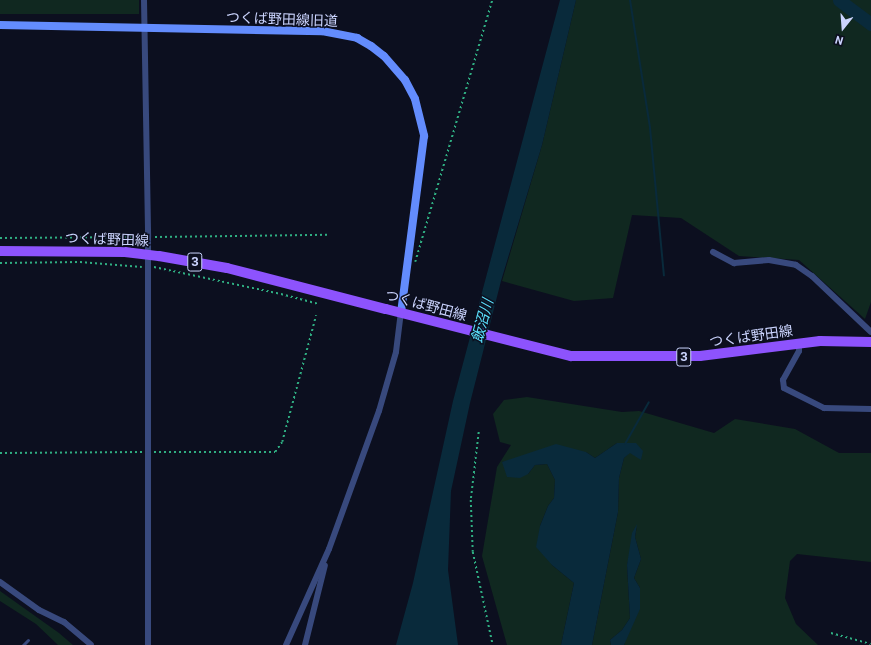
<!DOCTYPE html>
<html>
<head>
<meta charset="utf-8">
<style>
  body { margin:0 }
  #map { position:relative; width:871px; height:645px; overflow:hidden; background:#0c0f1f; font-family:Roboto,"Noto Sans JP",sans-serif }
  div>[style] { position:absolute }
  [style*='--x'] { left:calc(var(--x)*1px); top:calc(var(--y)*1px); width:calc(var(--w)*1px); rotate:calc(var(--a)*1deg) }
  .green>* { inset:0; background:#102820; transform-origin:0 0 }
  .water>* { inset:0; background:#092a3b }
  .stream>* { height:2px; margin:-1px; padding:0 1px; transform-origin:1px; border-radius:1px; background:#092a3b }
  .river>* { height:13px; margin:-6.5px; padding:0 6.5px; transform-origin:6.5px; border-radius:6.5px; background:#092a3b }
  .path>* { height:1.5px; margin-top:-0.75px; transform-origin:0; background:repeating-linear-gradient(90deg,#2fae82 0 2px,transparent 0 5px) }
  .lane>* { height:3px; margin:-1.5px; padding:0 1.5px; transform-origin:1.5px; border-radius:1.5px; background:#38497d }
  .street>* { height:6px; margin:-3px; padding:0 3px; transform-origin:3px; border-radius:3px; background:#38497d }
  .secondary>* { height:8px; margin:-4px; padding:0 4px; transform-origin:4px; border-radius:4px; background:#638cfd }
  .primary>* { height:10px; margin:-5px; padding:0 5px; transform-origin:5px; border-radius:5px; background:#8d53fd }
  .primary-bridge>* { height:10px; margin:-5px; padding:0 5px; transform-origin:5px; border-radius:5px; background:#8d53fd }
  span { translate:-50% -50%; white-space:nowrap; text-align:center; line-height:1.15; -webkit-text-stroke:3px #0c0f1f; paint-order:stroke }
  .shield-label span { padding:1px 3px; background:#0c0f1f; border:1px solid; border-radius:3px; -webkit-text-stroke-width:0 }
  .shield-label { font-size:13px; color:#cbd4fe; font-weight:700 }
  .street-label { font-size:14px; color:#cbd4fe }
  .water-label { font-size:15px; color:#5ae0fd; font-style:italic }
  .north { position:absolute; left:823px; top:8px; width:40px; height:40px; -webkit-text-stroke:3px #0c0f1f; paint-order:stroke; rotate:197deg; font-size:11px; font-weight:700; line-height:16px; text-align:center; color:#cbd4fe }
  .north::after { content:''; display:block; margin:auto; width:14px; height:18px; background:#cbd4fe; clip-path:polygon(50% 0,100% 100%,50% 72%,0 100%) }
</style>
</head>
<body>
<div id="map">
  <div class="green">
    <i style="left:0;top:0;width:139px;height:14px"></i>
    <i style="clip-path:polygon(576px 0,871px 0,871px 302px,865px 319px,799px 260px,739px 256px,681px 218px,632px 215px,613px 298px,574px 301px,502px 281px,542px 145px)"></i>
    <i style="clip-path:polygon(527px 397px,622px 412px,639px 411px,714px 433px,735px 419px,795px 429px,839px 453px,871px 453px,871px 562px,797px 554px,790px 561px,785px 598px,796px 624px,818px 645px,624px 645px,640px 588px,634px 578px,641px 559px,635px 537px,637px 526px,627px 565px,630px 618px,622px 630px,610px 640px,611px 645px,592px 645px,618px 512px,619px 478px,624px 458px,630px 452px,641px 459px,617px 443px,595px 458px,586px 452px,502px 462px,528px 474px,535px 465px,547px 464px,555px 480px,554px 498px,548px 506px,540px 526px,552px 565px,574px 583px,561px 645px,507px 645px,482px 556px,497px 467px,511px 445px,500px 442px,493px 414px,504px 400px)"></i>
    <i style="clip-path:polygon(0 591px,59px 633px,73px 645px,58px 645px,36px 624px,0 601px)"></i>
  </div>
  <div class="water">
    <i style="clip-path:polygon(560px 0,576px 0,542px 145px,501px 281px,470px 403px,451px 491px,448px 570px,458px 645px,396px 645px,413px 583px,453px 401px)"></i>
    <i style="clip-path:polygon(617px 443px,636px 443px,643px 451px,641px 460px,630px 453px,624px 458px,619px 478px,618px 512px,592px 645px,561px 645px,574px 583px,552px 565px,536px 547px,540px 526px,548px 506px,554px 498px,555px 480px,547px 464px,535px 465px,528px 474px,520px 478px,507px 477px,502px 462px,556px 444px,586px 452px,595px 458px)"></i>
    <i style="clip-path:polygon(637px 524px,635px 537px,641px 559px,634px 578px,640px 588px,640px 609px,624px 645px,611px 645px,610px 640px,622px 630px,630px 618px,627px 565px,632px 533px)"></i>
  </div>
  <div class="stream">
    <i style="--x:630;--y:0;--w:130;--a:81.1"></i>
    <i style="--x:650;--y:128;--w:148;--a:84.6"></i>
    <i style="--x:625;--y:444;--w:48;--a:-60.3"></i>
  </div>
  <div class="river">
    <i style="--x:839;--y:0;--w:40;--a:37"></i>
  </div>
  <div class="path">
    <i style="--x:155;--y:237;--w:174;--a:-0.7"></i>
    <i style="--x:0;--y:238;--w:141;--a:-0.4"></i>
    <i style="--x:415;--y:262;--w:273;--a:-73.6"></i>
    <i style="--x:0;--y:263;--w:80;--a:-0.7"></i>
    <i style="--x:80;--y:262;--w:62;--a:4.6"></i>
    <i style="--x:154;--y:267;--w:130;--a:12"></i>
    <i style="--x:281;--y:294;--w:38;--a:15"></i>
    <i style="--x:479;--y:432;--w:68;--a:96.7"></i>
    <i style="--x:471;--y:500;--w:52;--a:87.8"></i>
    <i style="--x:473;--y:552;--w:95;--a:77.9"></i>
    <i style="--x:154;--y:452;--w:121;--a:0"></i>
    <i style="--x:275;--y:452;--w:12;--a:-55"></i>
    <i style="--x:282;--y:442;--w:131;--a:-75"></i>
    <i style="--x:0;--y:453;--w:142;--a:-0.4"></i>
    <i style="--x:831;--y:633;--w:41;--a:15.4"></i>
  </div>
  <div class="lane">
    <i style="--x:23;--y:645;--w:7;--a:-45"></i>
  </div>
  <div class="street">
    <i style="--x:144;--y:0;--w:237;--a:89"></i>
    <i style="--x:148;--y:237;--w:408;--a:90"></i>
    <i style="--x:713;--y:252;--w:24;--a:28"></i>
    <i style="--x:734;--y:263;--w:35;--a:-5"></i>
    <i style="--x:769;--y:260;--w:27;--a:10"></i>
    <i style="--x:796;--y:265;--w:19;--a:35"></i>
    <i style="--x:812;--y:276;--w:81;--a:43.5"></i>
    <i style="--x:799;--y:343;--w:8;--a:90"></i>
    <i style="--x:799;--y:351;--w:33;--a:119"></i>
    <i style="--x:783;--y:380;--w:8;--a:83"></i>
    <i style="--x:784;--y:388;--w:45;--a:26.6"></i>
    <i style="--x:824;--y:408;--w:47;--a:1.2"></i>
    <i style="--x:0;--y:582;--w:48;--a:35.7"></i>
    <i style="--x:39;--y:610;--w:28;--a:26"></i>
    <i style="--x:64;--y:622;--w:35;--a:40"></i>
    <i style="--x:286;--y:645;--w:105;--a:-65.9"></i>
    <i style="--x:329;--y:549;--w:147;--a:-70.1"></i>
    <i style="--x:379;--y:411;--w:61;--a:-73.9"></i>
    <i style="--x:396;--y:352;--w:39;--a:-83"></i>
    <i style="--x:305;--y:645;--w:82;--a:-76"></i>
  </div>
  <div class="secondary">
    <i style="--x:0;--y:25;--w:322;--a:1.1"></i>
    <i style="--x:322;--y:31;--w:36;--a:11"></i>
    <i style="--x:357;--y:38;--w:16;--a:30"></i>
    <i style="--x:371;--y:46;--w:16;--a:38"></i>
    <i style="--x:384;--y:56;--w:32;--a:49"></i>
    <i style="--x:405;--y:80;--w:21;--a:62"></i>
    <i style="--x:415;--y:99;--w:38;--a:76"></i>
    <i style="--x:424;--y:136;--w:178;--a:97.4"></i>
  </div>
  <div class="primary">
    <i style="--x:386;--y:309;--w:191;--a:14.3"></i>
    <i style="--x:571;--y:356;--w:129;--a:0"></i>
    <i style="--x:700;--y:356;--w:121;--a:-7.1"></i>
    <i style="--x:820;--y:341;--w:51;--a:1.1"></i>
  </div>
  <div class="primary-bridge">
    <i style="--x:0;--y:251;--w:125;--a:0.5"></i>
    <i style="--x:125;--y:252;--w:34;--a:7"></i>
    <i style="--x:159;--y:256;--w:69;--a:10"></i>
    <i style="--x:227;--y:268;--w:164;--a:14.5"></i>
  </div>
  <div class="shield-label">
    <span style="left:195px;top:262px">3</span>
    <span style="left:684px;top:357px">3</span>
  </div>
  <div class="street-label">
    <span style="left:282px;top:19px;rotate:2deg">つくば野田線旧道</span>
    <span style="left:107px;top:239px;rotate:2deg">つくば野田線</span>
    <span style="left:426px;top:305px;rotate:15deg">つくば野田線</span>
    <span style="left:751px;top:336px;rotate:-8deg">つくば野田線</span>
  </div>
  <div class="water-label">
    <span style="left:483px;top:321px;rotate:-75deg">飯沼川</span>
  </div>
  <div class="north">N</div>
</div>
</body>
</html>
